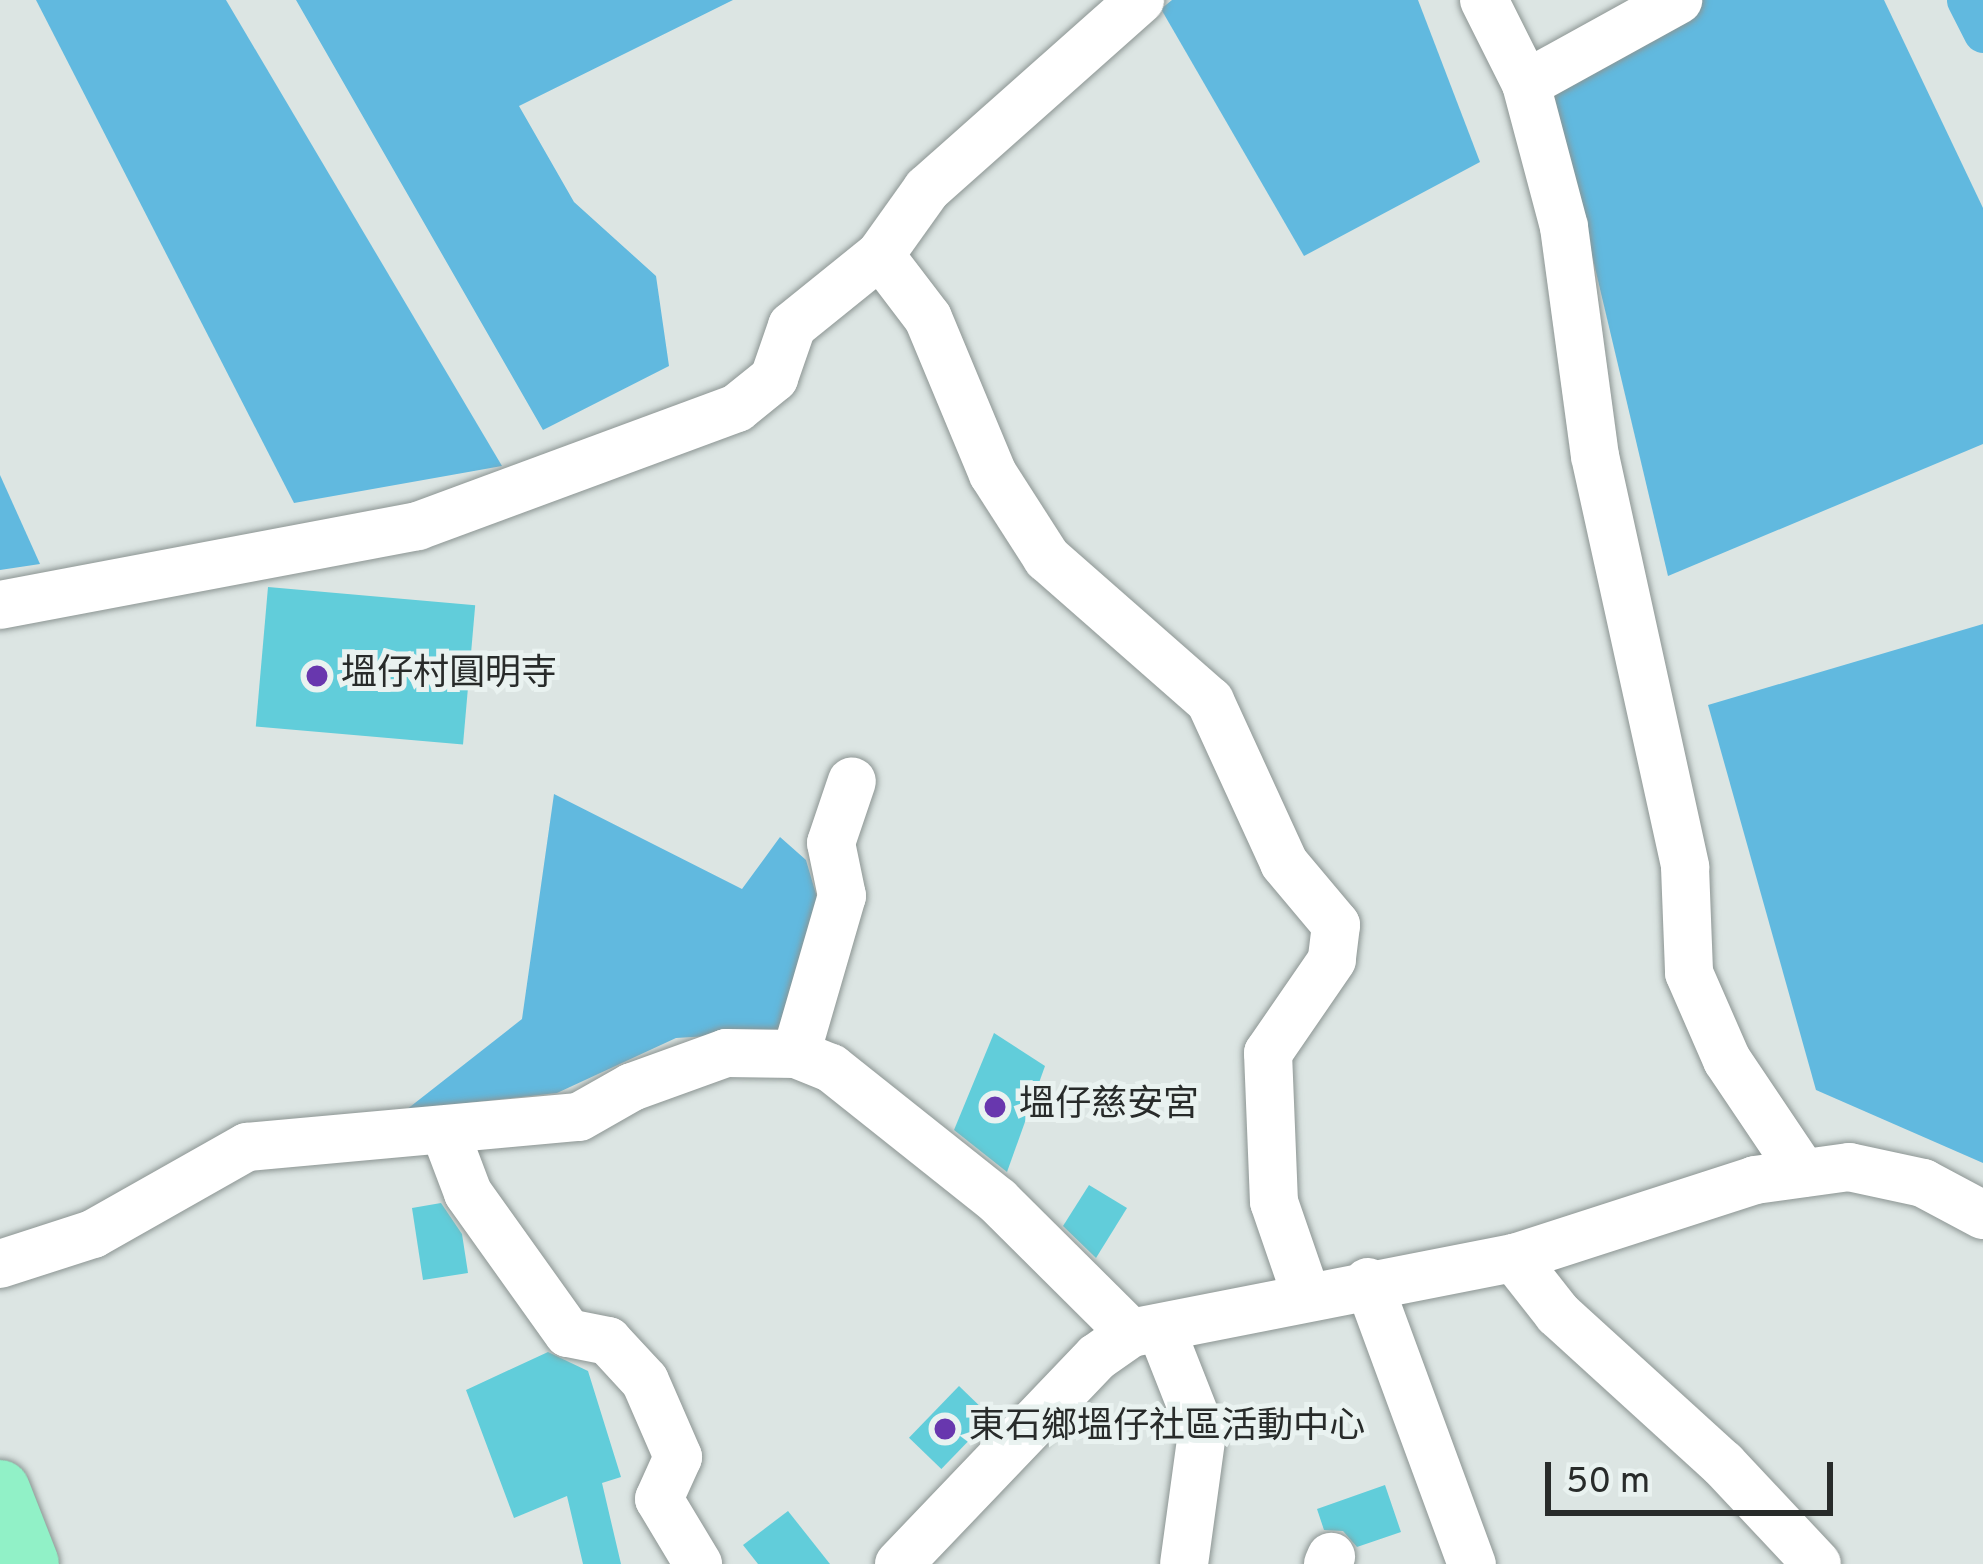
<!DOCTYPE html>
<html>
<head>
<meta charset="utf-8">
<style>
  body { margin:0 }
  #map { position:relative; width:1983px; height:1564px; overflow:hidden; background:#dce5e3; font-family:Overpass,"Noto Sans TC",sans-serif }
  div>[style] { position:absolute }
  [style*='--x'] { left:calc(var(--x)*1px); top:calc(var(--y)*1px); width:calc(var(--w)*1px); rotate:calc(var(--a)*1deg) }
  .water>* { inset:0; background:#61b9df }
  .canal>* { height:39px; margin:-19.5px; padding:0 19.5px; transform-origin:19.5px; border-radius:19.5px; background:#61b9df }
  .building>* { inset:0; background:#61cdda; transform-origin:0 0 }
  .roads { filter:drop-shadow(0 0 3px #8c9593) drop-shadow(0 0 3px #8c9593) }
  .minor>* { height:48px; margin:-24px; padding:0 24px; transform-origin:24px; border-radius:24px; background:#fff }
  .major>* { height:60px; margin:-30px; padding:0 30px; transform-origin:30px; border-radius:30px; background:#91f1c7 }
  .dots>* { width:33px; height:33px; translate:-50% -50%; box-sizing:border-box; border:6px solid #e9f2f0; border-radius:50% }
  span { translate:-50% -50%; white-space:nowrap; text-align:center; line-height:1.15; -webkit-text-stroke:10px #e9f2f0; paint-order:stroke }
  .poi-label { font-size:36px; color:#282b2a }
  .left { translate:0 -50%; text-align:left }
  .scale { position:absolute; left:1545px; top:1462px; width:288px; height:54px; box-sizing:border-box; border:6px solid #282b2a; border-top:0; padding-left:15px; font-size:36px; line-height:42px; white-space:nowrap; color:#282b2a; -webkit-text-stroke:9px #e9f2f0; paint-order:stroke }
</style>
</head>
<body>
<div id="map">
  <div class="water">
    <i style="clip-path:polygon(36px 0,226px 0,502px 466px,294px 503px)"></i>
    <i style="clip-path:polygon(296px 0,733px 0,519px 106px,574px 202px,656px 276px,669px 366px,543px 430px)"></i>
    <i style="clip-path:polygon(1172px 0,1418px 0,1480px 162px,1304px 256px,1161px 9px)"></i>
    <i style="clip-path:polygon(1688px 0,1884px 0,1983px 208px,1983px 444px,1668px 576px,1551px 82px)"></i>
    <i style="clip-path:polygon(0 475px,40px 564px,0 570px)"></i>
    <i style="clip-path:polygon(1983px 624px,1983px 1163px,1816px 1090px,1708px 705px)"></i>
    <i style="clip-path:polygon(554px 794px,742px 889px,780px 837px,806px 860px,818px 901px,779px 1032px,676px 1038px,557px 1093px,406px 1110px,522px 1019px)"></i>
  </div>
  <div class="canal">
    <i style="--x:1966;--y:0;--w:37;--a:63"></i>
  </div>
  <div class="building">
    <i style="left:268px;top:587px;width:208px;height:140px;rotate:5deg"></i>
    <i style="clip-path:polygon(994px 1033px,1045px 1066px,1007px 1172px,954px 1130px)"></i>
    <i style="clip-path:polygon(1089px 1185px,1127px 1208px,1096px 1258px,1063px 1226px)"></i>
    <i style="clip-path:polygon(441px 1203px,462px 1234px,468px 1273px,423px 1280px,412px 1208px)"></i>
    <i style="clip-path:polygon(548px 1352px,588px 1371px,621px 1477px,602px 1483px,621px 1564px,583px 1564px,567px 1496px,514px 1518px,466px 1390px)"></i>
    <i style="left:959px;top:1386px;width:45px;height:72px;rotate:44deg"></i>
    <i style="clip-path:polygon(1385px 1485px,1401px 1532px,1357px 1547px,1343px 1531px,1324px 1530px,1317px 1509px)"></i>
    <i style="clip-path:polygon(788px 1511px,830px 1564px,758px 1564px,743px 1545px)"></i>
  </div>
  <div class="roads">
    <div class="minor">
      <i style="--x:1484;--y:0;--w:94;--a:63.4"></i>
      <i style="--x:1526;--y:84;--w:148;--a:75.1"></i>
      <i style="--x:1564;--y:227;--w:231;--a:82.3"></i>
      <i style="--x:1595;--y:456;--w:421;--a:77.6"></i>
      <i style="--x:1685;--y:867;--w:106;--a:87.8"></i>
      <i style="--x:1689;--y:973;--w:95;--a:66.4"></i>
      <i style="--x:1727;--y:1060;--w:136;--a:56.1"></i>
      <i style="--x:1526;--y:84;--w:174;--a:-28.9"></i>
      <i style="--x:880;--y:255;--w:79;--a:52.7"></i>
      <i style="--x:928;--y:318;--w:169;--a:67.4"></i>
      <i style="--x:993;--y:474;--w:100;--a:57.3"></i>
      <i style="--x:1047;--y:558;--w:217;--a:41.3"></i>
      <i style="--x:1210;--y:701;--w:178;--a:65.4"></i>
      <i style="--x:1284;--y:863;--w:81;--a:50"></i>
      <i style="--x:1336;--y:925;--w:35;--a:97"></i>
      <i style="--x:1332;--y:960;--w:113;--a:124.5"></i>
      <i style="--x:1268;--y:1053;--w:149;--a:87.7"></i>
      <i style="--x:1274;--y:1202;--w:98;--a:71"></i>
      <i style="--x:0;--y:605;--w:425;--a:-10.7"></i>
      <i style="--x:418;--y:526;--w:340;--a:-20.3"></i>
      <i style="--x:737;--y:408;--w:48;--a:-39"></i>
      <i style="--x:774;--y:378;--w:55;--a:-70.9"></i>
      <i style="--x:792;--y:326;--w:113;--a:-38.9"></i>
      <i style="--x:880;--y:255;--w:81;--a:-54.5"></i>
      <i style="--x:927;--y:189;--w:285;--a:-41.6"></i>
      <i style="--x:796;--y:1054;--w:165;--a:-73.8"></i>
      <i style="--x:842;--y:896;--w:54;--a:-101.7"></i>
      <i style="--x:831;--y:843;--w:65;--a:-71.3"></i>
      <i style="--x:445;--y:1132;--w:65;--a:69.3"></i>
      <i style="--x:468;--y:1193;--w:172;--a:54.5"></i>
      <i style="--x:568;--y:1333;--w:41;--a:11.3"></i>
      <i style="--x:608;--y:1341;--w:54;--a:47.2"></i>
      <i style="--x:645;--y:1381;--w:83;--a:66.5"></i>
      <i style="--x:678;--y:1457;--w:46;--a:114.3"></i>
      <i style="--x:659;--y:1499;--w:76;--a:59"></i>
      <i style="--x:1514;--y:1258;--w:71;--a:51.8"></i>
      <i style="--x:1558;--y:1314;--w:223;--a:42.3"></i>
      <i style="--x:1723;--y:1464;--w:137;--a:46.8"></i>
      <i style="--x:0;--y:1264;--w:98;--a:-17.9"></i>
      <i style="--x:93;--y:1234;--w:177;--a:-29.5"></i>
      <i style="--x:247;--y:1147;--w:333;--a:-5.2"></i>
      <i style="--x:579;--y:1117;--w:61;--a:-29.5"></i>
      <i style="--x:632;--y:1087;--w:100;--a:-19.9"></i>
      <i style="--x:726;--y:1053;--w:70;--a:0.8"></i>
      <i style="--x:796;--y:1054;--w:38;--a:22"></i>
      <i style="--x:831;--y:1068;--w:213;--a:38.5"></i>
      <i style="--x:998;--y:1201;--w:187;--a:44.8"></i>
      <i style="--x:1368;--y:1282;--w:301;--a:69.8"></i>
      <i style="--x:1161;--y:1329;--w:112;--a:68.5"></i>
      <i style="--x:1202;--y:1433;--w:132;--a:97.8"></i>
      <i style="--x:899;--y:1564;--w:286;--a:-46.3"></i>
      <i style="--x:1097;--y:1357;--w:42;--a:-35.2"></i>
      <i style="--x:1131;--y:1333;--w:390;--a:-11.1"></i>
      <i style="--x:1514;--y:1258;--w:253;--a:-17.9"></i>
      <i style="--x:1755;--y:1180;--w:95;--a:-7.9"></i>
      <i style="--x:1849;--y:1167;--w:76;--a:12.2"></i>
      <i style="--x:1923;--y:1183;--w:68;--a:28.1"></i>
      <i style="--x:1328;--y:1564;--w:8;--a:-67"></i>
    </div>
    <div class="major">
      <i style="--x:0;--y:1490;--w:79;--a:68.6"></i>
    </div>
  </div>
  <div class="dots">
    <i style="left:317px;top:676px;background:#6837ae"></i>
    <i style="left:995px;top:1107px;background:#6837ae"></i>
    <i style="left:945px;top:1429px;background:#6837ae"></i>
  </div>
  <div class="poi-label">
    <span class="left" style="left:341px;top:676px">塭仔村圓明寺</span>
    <span class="left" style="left:1019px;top:1107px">塭仔慈安宮</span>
    <span class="left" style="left:969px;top:1429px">東石鄉塭仔社區活動中心</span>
  </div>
  <div class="scale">50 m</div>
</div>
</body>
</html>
